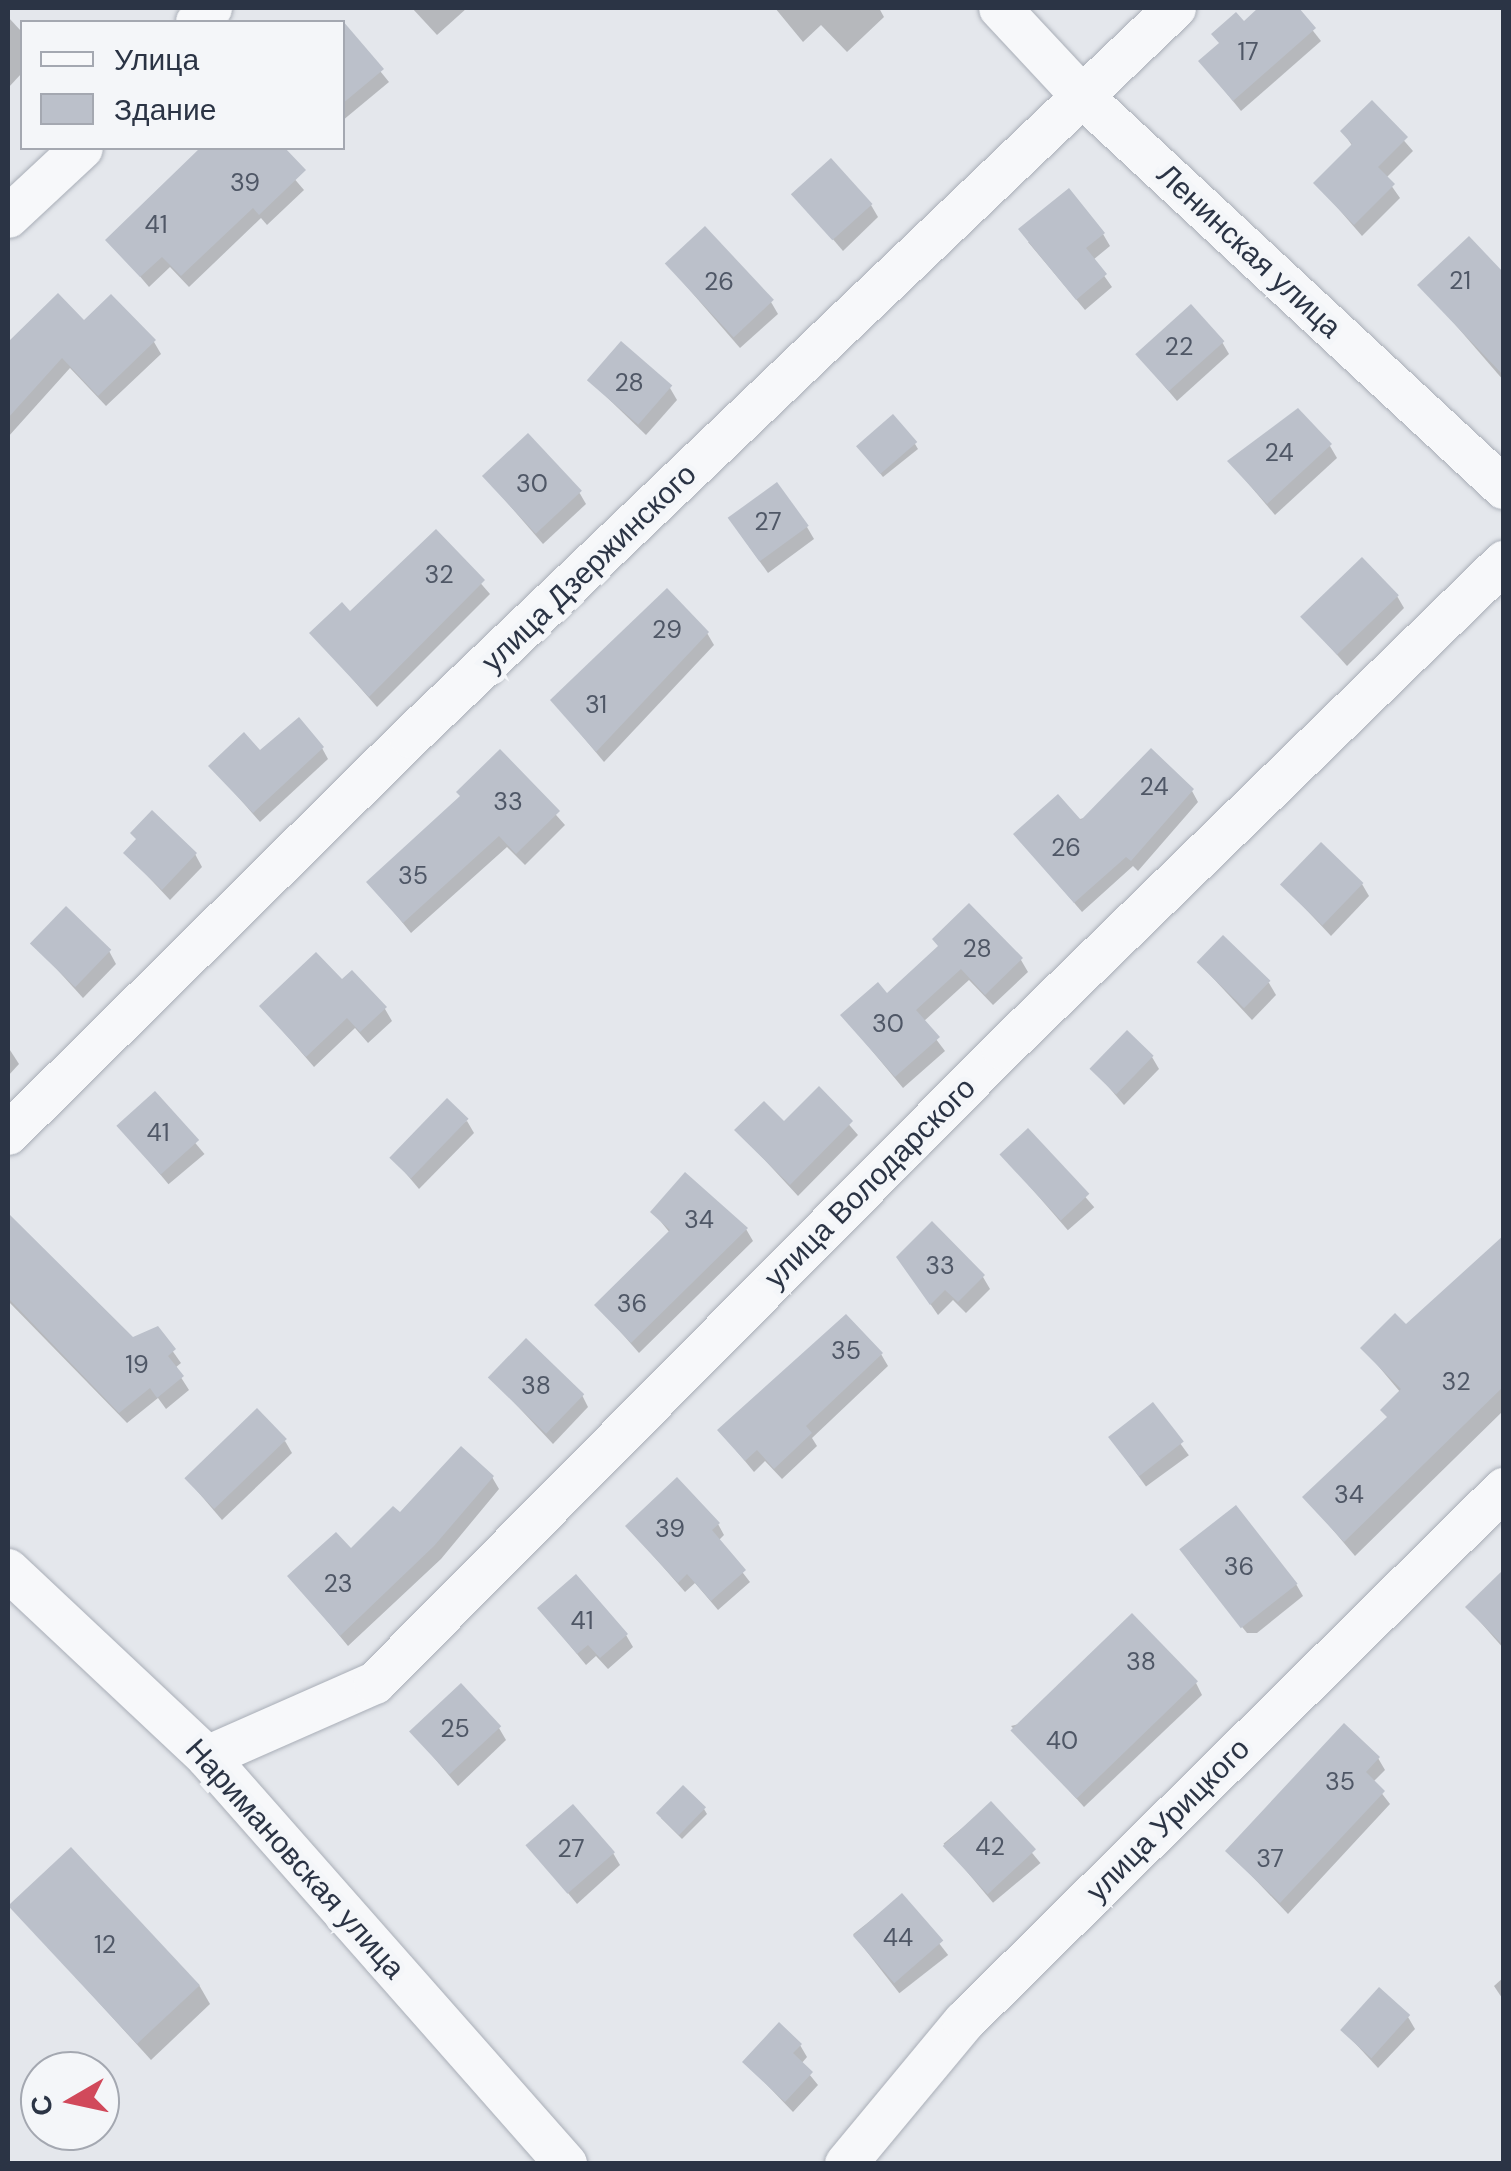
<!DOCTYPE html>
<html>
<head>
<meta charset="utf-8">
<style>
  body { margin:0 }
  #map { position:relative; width:1511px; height:2171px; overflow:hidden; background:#e4e7ec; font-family:"DM Sans",sans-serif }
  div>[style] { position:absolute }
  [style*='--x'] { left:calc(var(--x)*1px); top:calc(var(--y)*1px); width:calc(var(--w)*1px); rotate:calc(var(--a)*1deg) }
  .shadow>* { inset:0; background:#0003; transform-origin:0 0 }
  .building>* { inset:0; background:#bbc0ca; transform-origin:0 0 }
  .roads { filter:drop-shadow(0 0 2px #a9aeb7) drop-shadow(0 0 2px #a9aeb7) }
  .minor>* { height:42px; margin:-21px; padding:0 21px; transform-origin:21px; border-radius:21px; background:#f7f8fa }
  span { translate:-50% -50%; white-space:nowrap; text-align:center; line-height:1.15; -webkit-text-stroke:10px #f4f6f9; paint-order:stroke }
  .number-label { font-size:25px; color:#4f5766 }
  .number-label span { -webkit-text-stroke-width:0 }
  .street-label { font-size:30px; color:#2b3445 }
  .frame { position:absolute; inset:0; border:10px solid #2b3445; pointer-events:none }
  .legend { position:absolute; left:20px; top:20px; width:325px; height:130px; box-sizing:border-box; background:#f4f6f9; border:2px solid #a4a8b1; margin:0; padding:12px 18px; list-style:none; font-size:30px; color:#2b3445 }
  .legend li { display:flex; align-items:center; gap:20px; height:50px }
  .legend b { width:50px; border:2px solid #a4a8b1 }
  .north { position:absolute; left:20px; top:2051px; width:100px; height:100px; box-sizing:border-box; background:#f4f6f9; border:2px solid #a4a8b1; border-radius:50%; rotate:261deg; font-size:28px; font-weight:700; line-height:40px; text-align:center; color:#2b3445 }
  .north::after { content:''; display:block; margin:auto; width:35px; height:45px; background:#d1495b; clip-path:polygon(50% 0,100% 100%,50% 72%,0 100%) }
</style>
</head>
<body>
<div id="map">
  <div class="shadow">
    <i style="clip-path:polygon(412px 8px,467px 8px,437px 35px)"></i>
    <i style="clip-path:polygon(775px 8px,879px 8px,884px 17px,847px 52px,821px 25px,803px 42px)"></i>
    <i style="clip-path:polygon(1262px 8px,1295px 8px,1321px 41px,1241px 111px,1201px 62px)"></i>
    <i style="clip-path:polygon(8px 17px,22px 32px,22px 73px,8px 88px)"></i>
    <i style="clip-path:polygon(342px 24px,389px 82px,342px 121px)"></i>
    <i style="clip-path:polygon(1372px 104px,1413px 151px,1386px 178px,1400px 198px,1362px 236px,1316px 183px,1353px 147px,1343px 132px)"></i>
    <i style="clip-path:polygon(204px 148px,268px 148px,304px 190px,267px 225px,261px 218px,189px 287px,170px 267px,149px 287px,109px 240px)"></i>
    <i style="clip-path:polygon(795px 195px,871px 205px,878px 217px,843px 251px)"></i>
    <i style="clip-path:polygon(1103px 234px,1110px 246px,1093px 260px,1112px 287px,1085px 310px,1028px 242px)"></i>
    <i style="clip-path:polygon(667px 264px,771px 302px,778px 314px,740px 348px)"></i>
    <i style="clip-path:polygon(1504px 283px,1504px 381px,1421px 285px)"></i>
    <i style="clip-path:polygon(58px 296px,84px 323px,154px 342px,161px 354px,106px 406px,70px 368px,8px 437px,8px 345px)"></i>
    <i style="clip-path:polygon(1222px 342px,1229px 354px,1177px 401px,1138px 355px)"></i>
    <i style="clip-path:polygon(590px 381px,670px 388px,677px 400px,646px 435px)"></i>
    <i style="clip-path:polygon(915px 444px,918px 449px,883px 477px,862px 451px)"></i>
    <i style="clip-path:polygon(1330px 446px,1337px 458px,1275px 515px,1230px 462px)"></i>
    <i style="clip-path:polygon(485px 477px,579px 492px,586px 504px,543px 544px)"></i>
    <i style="clip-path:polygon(807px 527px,814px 539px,768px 573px,738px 531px)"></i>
    <i style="clip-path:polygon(436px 532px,490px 594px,377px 707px,312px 633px,350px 614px)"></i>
    <i style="clip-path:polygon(1397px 596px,1404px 608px,1347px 666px,1304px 618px)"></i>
    <i style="clip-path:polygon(707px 633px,714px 645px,604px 762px,553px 701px)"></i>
    <i style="clip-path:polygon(322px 748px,328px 759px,260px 822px,212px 767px,260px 753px)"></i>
    <i style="clip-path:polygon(500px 752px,565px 825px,525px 865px,507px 847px,411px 933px,369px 882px,462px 798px)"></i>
    <i style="clip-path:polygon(1192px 791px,1198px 802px,1138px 871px,1133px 866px,1082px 912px,1016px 835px)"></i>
    <i style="clip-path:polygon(138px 841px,195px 854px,202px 867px,170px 900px,126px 853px)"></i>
    <i style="clip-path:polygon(1362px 884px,1369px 896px,1331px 936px,1284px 886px)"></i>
    <i style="clip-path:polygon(33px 943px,109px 951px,116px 964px,83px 998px)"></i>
    <i style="clip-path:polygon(940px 948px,1021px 960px,1028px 972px,993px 1005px,969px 980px,923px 1022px,945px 1051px,903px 1088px,843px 1016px,887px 996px)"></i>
    <i style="clip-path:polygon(1199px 963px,1269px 983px,1276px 995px,1252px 1020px)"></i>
    <i style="clip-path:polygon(342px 983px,385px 1009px,392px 1021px,368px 1043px,355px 1028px,314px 1067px,262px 1007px)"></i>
    <i style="clip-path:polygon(8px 1047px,19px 1064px,8px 1076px)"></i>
    <i style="clip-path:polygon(1152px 1057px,1159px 1069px,1124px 1105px,1093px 1069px)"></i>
    <i style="clip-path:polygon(819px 1090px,858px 1135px,798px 1196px,737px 1130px,784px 1124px)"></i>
    <i style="left:155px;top:1095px;width:77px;height:47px;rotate:50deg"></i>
    <i style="clip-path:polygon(467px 1121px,474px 1133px,419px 1189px,392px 1157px)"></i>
    <i style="left:1028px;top:1131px;width:101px;height:35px;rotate:49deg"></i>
    <i style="clip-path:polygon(653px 1212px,746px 1229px,753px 1241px,639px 1353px,597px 1305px,670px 1233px)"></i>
    <i style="clip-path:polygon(17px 1226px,132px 1340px,157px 1329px,181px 1363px,175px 1368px,189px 1390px,166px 1409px,158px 1398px,127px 1423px,8px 1301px,8px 1236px)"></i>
    <i style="clip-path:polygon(1504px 1238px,1504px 1410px,1355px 1556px,1305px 1497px,1389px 1420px,1401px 1393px,1363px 1348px,1406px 1328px)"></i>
    <i style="clip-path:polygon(906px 1269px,983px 1277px,990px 1289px,966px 1313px,953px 1300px,938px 1315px)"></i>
    <i style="clip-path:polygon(881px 1354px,888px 1366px,812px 1438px,817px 1446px,782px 1479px,765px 1461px,754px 1472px,720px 1431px)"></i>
    <i style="clip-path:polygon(491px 1378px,582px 1395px,588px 1407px,553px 1444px)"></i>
    <i style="left:1153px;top:1406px;width:61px;height:53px;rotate:54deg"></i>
    <i style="clip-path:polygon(285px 1441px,292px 1453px,222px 1520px,187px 1479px)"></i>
    <i style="clip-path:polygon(492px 1477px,499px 1489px,441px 1559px,348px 1646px,290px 1576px,351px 1552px,400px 1516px)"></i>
    <i style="clip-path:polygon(718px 1524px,724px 1535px,718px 1541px,750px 1582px,718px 1610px,695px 1583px,685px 1592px,628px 1527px)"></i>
    <i style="clip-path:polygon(1190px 1563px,1296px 1584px,1303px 1596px,1257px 1633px,1247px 1633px)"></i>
    <i style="clip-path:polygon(1504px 1572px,1504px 1649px,1468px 1608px)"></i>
    <i style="clip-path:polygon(540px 1609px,626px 1635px,633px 1647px,608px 1669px,596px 1656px,586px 1665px)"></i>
    <i style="clip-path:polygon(1196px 1683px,1202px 1695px,1084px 1807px,1011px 1726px)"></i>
    <i style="clip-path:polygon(499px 1728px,506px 1740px,458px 1786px,413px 1733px)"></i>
    <i style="clip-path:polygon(1378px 1758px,1385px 1770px,1373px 1782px,1390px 1804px,1288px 1914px,1228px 1851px)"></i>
    <i style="left:991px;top:1804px;width:77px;height:62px;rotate:50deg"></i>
    <i style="clip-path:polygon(704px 1809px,707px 1814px,682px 1839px,661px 1818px)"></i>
    <i style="clip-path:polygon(530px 1847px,613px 1853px,620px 1865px,577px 1904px)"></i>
    <i style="left:902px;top:1896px;width:75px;height:62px;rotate:52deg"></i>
    <i style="clip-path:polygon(12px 1907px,199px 1985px,210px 2004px,151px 2060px)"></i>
    <i style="clip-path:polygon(1504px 1977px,1504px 2001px,1494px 1986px)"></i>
    <i style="clip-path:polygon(1408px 2017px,1415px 2029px,1378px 2068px,1342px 2029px)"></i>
    <i style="clip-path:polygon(800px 2045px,807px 2057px,801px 2064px,818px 2085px,793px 2112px,745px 2062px)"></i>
  </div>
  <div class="building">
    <i style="clip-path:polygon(1258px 8px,1299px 8px,1316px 28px,1233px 101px,1198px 61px,1219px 43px,1211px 34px,1236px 12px,1244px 21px)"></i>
    <i style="clip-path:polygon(342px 20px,384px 69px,342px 104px)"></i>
    <i style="clip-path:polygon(1372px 100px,1408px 137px,1378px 167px,1395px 184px,1354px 225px,1313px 183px,1352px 144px,1340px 131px)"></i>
    <i style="clip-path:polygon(200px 148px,285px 148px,306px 170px,259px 215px,253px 208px,181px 276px,162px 257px,140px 277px,105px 240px)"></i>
    <i style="left:831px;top:158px;width:62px;height:54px;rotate:48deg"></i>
    <i style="clip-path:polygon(1069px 188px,1105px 233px,1086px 248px,1107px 274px,1076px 300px,1018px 229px)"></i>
    <i style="left:705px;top:226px;width:101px;height:55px;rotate:47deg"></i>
    <i style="clip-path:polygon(1469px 236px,1504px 273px,1504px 376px,1417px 285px)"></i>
    <i style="clip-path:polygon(58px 293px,84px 320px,111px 294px,156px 340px,98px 396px,62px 358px,8px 418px,8px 342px)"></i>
    <i style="left:1191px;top:304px;width:50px;height:75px;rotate:48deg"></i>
    <i style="left:621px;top:341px;width:68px;height:52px;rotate:41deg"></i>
    <i style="clip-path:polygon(1298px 408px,1332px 444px,1267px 504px,1227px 461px)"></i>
    <i style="left:893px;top:414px;width:37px;height:49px;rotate:49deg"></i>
    <i style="left:528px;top:433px;width:79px;height:63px;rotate:47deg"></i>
    <i style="left:777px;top:482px;width:54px;height:61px;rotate:54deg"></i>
    <i style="clip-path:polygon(436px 529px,485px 580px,369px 697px,309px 633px,342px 602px,350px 611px)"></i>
    <i style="left:1362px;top:557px;width:53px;height:86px;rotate:46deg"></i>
    <i style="clip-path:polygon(667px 588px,709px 632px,596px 752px,550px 700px)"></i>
    <i style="clip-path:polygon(299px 717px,324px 747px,253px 813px,208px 766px,244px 732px,260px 750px)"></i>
    <i style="clip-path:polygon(1151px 748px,1194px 789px,1131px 861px,1126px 857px,1074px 903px,1013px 834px,1058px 794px,1081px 820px)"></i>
    <i style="clip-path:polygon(500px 749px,560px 811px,516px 854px,499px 836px,403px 923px,366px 882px,460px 796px,456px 792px)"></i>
    <i style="clip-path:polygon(152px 810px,197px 853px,162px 890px,123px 853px,136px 839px,130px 833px)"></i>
    <i style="left:1321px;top:842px;width:59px;height:59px;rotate:44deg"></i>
    <i style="clip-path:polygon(969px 903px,1023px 958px,985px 995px,961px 969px,916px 1010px,940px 1037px,895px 1077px,840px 1015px,878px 982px,887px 993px,938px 946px,932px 939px)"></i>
    <i style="left:66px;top:906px;width:63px;height:52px;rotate:44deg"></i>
    <i style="left:1223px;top:935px;width:66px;height:38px;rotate:44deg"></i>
    <i style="clip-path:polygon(316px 952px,342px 979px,352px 970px,387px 1007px,360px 1032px,347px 1018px,306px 1057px,259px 1006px)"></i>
    <i style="left:1127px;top:1030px;width:37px;height:54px;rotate:44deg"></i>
    <i style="clip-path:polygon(819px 1086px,853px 1121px,790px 1185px,734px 1130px,764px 1101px,784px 1121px)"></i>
    <i style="left:155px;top:1091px;width:66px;height:52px;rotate:48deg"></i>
    <i style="left:447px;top:1098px;width:30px;height:83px;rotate:44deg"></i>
    <i style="left:1028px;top:1128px;width:90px;height:39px;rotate:47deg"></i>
    <i style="clip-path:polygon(685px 1172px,748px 1228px,631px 1343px,594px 1305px,670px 1230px,650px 1212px)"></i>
    <i style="clip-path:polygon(8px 1213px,133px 1337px,158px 1326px,176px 1349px,168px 1356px,184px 1376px,157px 1398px,150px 1388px,119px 1413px,8px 1298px)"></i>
    <i style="clip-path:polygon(932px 1221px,985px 1275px,958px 1302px,945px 1290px,930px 1305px,896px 1257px)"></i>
    <i style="clip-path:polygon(1504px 1235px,1504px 1386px,1344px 1542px,1302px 1497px,1387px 1417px,1380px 1410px,1401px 1389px,1360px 1348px,1395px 1313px,1406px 1324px)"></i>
    <i style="clip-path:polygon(846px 1314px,883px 1353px,806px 1426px,812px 1433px,774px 1469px,757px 1450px,745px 1461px,717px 1430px)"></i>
    <i style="left:526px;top:1338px;width:81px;height:55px;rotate:44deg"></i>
    <i style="left:1153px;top:1402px;width:50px;height:57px;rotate:52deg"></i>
    <i style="left:257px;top:1408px;width:43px;height:101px;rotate:46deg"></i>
    <i style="clip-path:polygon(461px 1446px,494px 1476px,434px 1546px,340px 1636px,287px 1576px,336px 1532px,351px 1548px,393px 1506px,400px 1512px)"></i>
    <i style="clip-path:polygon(677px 1477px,720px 1523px,712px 1530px,746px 1570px,711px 1601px,687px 1574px,678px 1583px,625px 1526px)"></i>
    <i style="left:1236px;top:1505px;width:100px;height:72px;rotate:52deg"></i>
    <i style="clip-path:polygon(1504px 1569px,1504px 1646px,1465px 1607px)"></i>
    <i style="clip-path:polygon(576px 1574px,628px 1634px,600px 1658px,588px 1645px,577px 1654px,537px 1608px)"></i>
    <i style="left:1132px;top:1613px;width:95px;height:169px;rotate:46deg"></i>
    <i style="left:461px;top:1683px;width:59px;height:71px;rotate:47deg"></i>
    <i style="clip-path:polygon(1344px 1723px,1380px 1757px,1366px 1772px,1385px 1791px,1280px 1903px,1225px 1851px)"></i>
    <i style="left:683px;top:1785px;width:32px;height:39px;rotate:44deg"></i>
    <i style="left:991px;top:1801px;width:66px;height:66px;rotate:47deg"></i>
    <i style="left:573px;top:1804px;width:64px;height:63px;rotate:49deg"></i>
    <i style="left:71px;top:1847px;width:189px;height:86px;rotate:47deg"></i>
    <i style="left:902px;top:1893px;width:63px;height:65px;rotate:49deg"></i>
    <i style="left:1379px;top:1987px;width:42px;height:58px;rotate:42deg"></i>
    <i style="clip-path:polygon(779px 2022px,802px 2044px,793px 2053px,813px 2072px,785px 2102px,742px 2062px)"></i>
  </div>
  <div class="roads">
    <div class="minor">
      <i style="--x:1000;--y:8;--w:122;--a:47"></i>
      <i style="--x:1083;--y:97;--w:575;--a:42.88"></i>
      <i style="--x:197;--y:22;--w:20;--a:-45"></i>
      <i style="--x:8;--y:217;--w:101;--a:-43"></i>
      <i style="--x:8;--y:1134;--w:565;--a:-44.64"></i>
      <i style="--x:410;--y:737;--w:1057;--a:-43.62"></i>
      <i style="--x:8;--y:1570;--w:273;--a:43.2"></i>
      <i style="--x:207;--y:1757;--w:543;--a:48.59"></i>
      <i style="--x:207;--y:1757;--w:184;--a:-23.8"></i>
      <i style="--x:375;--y:1683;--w:892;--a:-45.27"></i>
      <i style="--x:1003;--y:1049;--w:699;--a:-44.19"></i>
      <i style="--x:846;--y:2164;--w:185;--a:-50.3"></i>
      <i style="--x:964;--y:2022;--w:759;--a:-44.63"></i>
    </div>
  </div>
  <div class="number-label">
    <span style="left:1248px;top:52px">17</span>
    <span style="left:245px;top:183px">39</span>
    <span style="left:156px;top:225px">41</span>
    <span style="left:1460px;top:281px">21</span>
    <span style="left:719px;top:282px">26</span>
    <span style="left:1179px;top:347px">22</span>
    <span style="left:629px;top:383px">28</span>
    <span style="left:1279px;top:453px">24</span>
    <span style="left:532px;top:484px">30</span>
    <span style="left:768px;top:522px">27</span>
    <span style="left:439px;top:575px">32</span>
    <span style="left:667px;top:630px">29</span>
    <span style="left:596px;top:705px">31</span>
    <span style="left:1154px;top:787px">24</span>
    <span style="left:508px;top:802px">33</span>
    <span style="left:1066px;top:848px">26</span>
    <span style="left:413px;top:876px">35</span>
    <span style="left:977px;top:949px">28</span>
    <span style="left:888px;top:1024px">30</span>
    <span style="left:158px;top:1133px">41</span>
    <span style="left:699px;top:1220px">34</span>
    <span style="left:940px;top:1266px">33</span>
    <span style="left:632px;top:1304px">36</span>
    <span style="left:846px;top:1351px">35</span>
    <span style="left:137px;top:1365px">19</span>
    <span style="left:1456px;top:1382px">32</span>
    <span style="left:536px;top:1386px">38</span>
    <span style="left:1349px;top:1495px">34</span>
    <span style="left:670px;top:1529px">39</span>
    <span style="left:1239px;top:1567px">36</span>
    <span style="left:338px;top:1584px">23</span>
    <span style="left:582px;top:1621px">41</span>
    <span style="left:1141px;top:1662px">38</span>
    <span style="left:455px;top:1729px">25</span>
    <span style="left:1062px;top:1741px">40</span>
    <span style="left:1340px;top:1782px">35</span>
    <span style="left:990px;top:1847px">42</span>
    <span style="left:571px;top:1849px">27</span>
    <span style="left:1270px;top:1859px">37</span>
    <span style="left:898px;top:1938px">44</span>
    <span style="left:105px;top:1945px">12</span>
  </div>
  <div class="street-label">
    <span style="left:1249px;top:251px;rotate:43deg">Ленинская улица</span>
    <span style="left:589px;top:568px;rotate:-44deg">улица Дзержинского</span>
    <span style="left:870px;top:1183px;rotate:-45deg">улица Володарского</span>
    <span style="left:1168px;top:1820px;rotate:-45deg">улица Урицкого</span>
    <span style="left:295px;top:1859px;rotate:48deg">Наримановская улица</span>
  </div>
  <div class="frame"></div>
  <ul class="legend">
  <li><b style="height:12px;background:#f7f8fa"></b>Улица</li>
  <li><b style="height:28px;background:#bbc0ca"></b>Здание</li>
  </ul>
  <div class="north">С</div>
</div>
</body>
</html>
